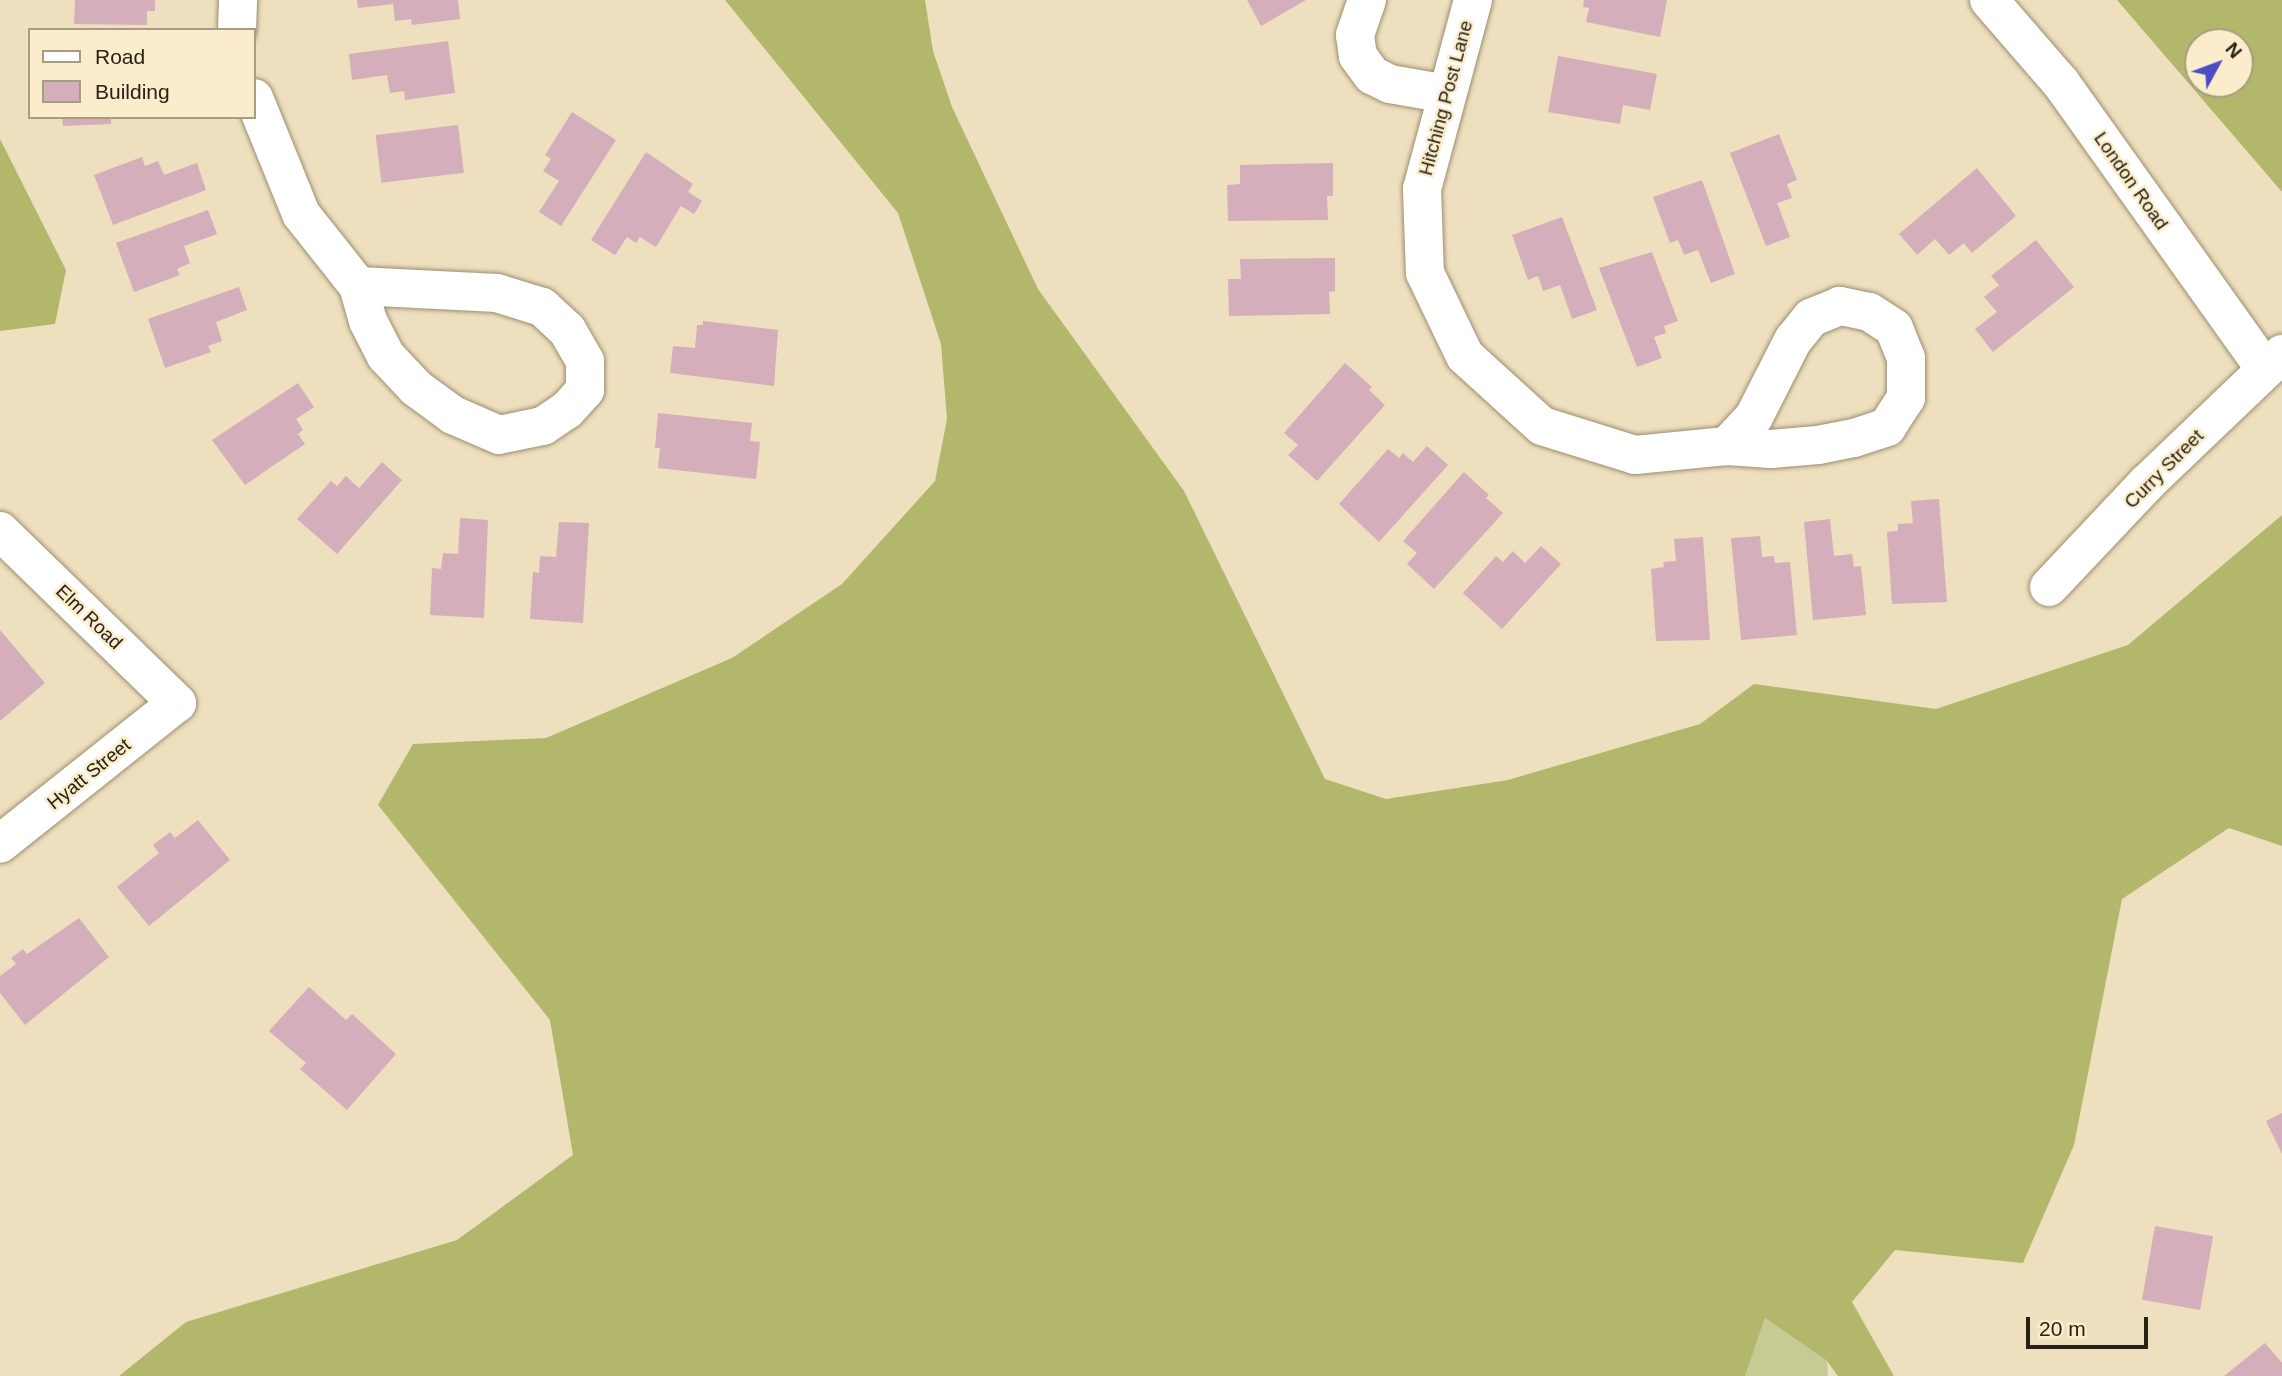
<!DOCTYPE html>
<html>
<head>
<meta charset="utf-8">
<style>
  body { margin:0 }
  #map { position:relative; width:2282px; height:1376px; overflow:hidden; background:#eedfbe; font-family:Helvetica,sans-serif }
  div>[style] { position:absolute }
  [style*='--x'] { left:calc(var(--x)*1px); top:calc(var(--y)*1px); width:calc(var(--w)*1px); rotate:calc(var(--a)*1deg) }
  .green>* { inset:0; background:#c6ca95 }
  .forest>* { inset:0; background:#b3b76b }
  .building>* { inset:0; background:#d4aeba; transform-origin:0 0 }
  .roads { filter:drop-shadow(0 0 2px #9c8e6f) drop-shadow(0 0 2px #9c8e6f) }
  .minor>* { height:38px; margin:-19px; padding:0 19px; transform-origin:19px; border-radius:19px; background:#fff }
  span { translate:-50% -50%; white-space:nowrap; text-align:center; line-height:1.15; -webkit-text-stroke:5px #fbedcb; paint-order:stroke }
  .street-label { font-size:19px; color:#272215 }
  .legend { position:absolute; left:28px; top:28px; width:228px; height:91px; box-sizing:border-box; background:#fbedcb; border:2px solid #a69c82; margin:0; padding:9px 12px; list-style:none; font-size:21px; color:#272215 }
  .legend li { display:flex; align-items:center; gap:14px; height:35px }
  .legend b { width:35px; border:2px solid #a69c82 }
  .north { position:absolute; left:2184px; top:28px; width:70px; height:70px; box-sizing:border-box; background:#fbedcb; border:2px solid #a69c82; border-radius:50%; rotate:49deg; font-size:19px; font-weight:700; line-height:28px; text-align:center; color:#272215 }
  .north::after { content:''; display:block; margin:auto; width:24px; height:32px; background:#4c4dc3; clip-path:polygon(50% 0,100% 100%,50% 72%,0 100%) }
  .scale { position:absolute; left:2026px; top:1317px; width:122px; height:32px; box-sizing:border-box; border:4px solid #272215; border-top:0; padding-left:9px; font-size:21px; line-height:24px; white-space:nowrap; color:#272215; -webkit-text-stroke:5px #fbedcb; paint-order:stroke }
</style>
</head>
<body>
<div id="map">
  <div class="green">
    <i style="clip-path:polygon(1765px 1318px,1827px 1361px,1828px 1376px,1745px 1376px)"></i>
  </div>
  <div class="forest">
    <i style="clip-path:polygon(725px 0,925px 0,933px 51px,952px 107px,1038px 289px,1184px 491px,1325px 779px,1386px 799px,1508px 780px,1700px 724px,1754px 684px,1936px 709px,2128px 645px,2282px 515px,2282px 846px,2229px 828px,2122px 899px,2074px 1145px,2023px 1263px,1895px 1250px,1852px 1302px,1894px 1376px,1838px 1376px,1827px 1361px,1765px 1318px,1745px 1376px,119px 1376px,186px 1322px,457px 1240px,573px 1155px,550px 1020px,378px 805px,413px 744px,546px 738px,732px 658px,842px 584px,935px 481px,947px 419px,941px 344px,898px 213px)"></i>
    <i style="clip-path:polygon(evenodd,2117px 0,2282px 0,2282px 192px,2117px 0,2198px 42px,2240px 42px,2240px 84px,2198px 84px,2198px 42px)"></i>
    <i style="clip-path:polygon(0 139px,66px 270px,55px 324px,0 331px)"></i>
  </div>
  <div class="building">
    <i style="clip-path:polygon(75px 0,155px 0,155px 11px,147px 11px,147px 25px,74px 24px)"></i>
    <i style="clip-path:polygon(357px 0,458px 0,460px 19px,412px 25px,411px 19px,395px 21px,393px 4px,358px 8px)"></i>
    <i style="clip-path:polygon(1247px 0,1306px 0,1261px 26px)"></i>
    <i style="clip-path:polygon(1584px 0,1667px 0,1660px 37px,1586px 22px,1589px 8px,1583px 7px)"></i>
    <i style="clip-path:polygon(448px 41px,455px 93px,405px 100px,404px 91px,390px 93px,387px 75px,352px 80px,349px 54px)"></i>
    <i style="clip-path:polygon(1558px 56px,1657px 74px,1650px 110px,1623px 105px,1620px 124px,1548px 112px)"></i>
    <i style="clip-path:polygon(572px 112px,616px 140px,561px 226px,539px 212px,559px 181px,543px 171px,551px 159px,545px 155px)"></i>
    <i style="clip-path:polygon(62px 117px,111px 117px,111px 124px,63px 126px)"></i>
    <i style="left:458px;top:125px;width:48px;height:83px;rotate:83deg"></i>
    <i style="clip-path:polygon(1779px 134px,1797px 180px,1787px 184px,1792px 198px,1777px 203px,1790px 237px,1766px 246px,1730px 153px)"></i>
    <i style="clip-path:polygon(646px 152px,693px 184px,688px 192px,702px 201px,694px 214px,681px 206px,656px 247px,640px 237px,636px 243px,627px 237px,615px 255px,591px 240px)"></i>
    <i style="clip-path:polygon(142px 157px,145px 166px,158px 161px,164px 175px,197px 163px,206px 190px,113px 225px,94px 175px)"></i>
    <i style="clip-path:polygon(1333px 163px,1333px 196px,1327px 196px,1328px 220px,1228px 221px,1227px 185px,1240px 184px,1240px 165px)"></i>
    <i style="clip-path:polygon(1977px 168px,2016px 216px,1972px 253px,1964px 243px,1949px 255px,1935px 239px,1917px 255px,1899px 234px)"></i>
    <i style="clip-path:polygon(1702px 180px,1735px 274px,1711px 283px,1698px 250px,1684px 255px,1678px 240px,1670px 243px,1653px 197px)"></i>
    <i style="clip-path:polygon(208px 210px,217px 234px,184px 246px,190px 263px,177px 269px,180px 275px,134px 292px,116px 243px)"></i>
    <i style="clip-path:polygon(1562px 217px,1597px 310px,1572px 319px,1560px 285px,1543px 291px,1538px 276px,1528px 280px,1512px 235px)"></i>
    <i style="clip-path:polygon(2036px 240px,2074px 287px,1993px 352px,1975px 329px,1997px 312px,1984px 297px,1999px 285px,1991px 276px)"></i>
    <i style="clip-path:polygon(1652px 252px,1678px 321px,1664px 326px,1666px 333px,1654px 337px,1662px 358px,1637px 367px,1599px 268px)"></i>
    <i style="clip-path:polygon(1335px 258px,1335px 291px,1329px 292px,1330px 314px,1229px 316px,1228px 279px,1241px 279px,1240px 259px)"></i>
    <i style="clip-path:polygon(239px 287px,247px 310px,216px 322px,222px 341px,208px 346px,211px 352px,165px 368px,148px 319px)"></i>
    <i style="clip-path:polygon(703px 321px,778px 330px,774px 386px,670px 373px,673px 346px,695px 348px,697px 325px,703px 325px)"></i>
    <i style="clip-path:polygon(1345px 363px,1372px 387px,1369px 390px,1385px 405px,1317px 481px,1288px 455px,1298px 445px,1284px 433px)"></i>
    <i style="clip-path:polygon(298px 383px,314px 407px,296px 419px,303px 430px,298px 434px,305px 444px,245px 485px,212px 440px)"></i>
    <i style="clip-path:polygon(658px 413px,752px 423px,750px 441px,760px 442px,756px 479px,658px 468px,660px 448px,655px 448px)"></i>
    <i style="clip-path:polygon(1427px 446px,1448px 465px,1379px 542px,1339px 504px,1388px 449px,1399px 458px,1403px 453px,1413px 462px)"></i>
    <i style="clip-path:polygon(382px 462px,402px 480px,337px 554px,297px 519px,331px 481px,337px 486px,346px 476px,359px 488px)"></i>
    <i style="clip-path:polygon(1464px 472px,1489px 495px,1486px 498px,1503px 513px,1434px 589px,1407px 564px,1417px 553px,1403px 541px)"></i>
    <i style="clip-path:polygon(1939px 499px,1947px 602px,1892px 604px,1887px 532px,1898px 531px,1898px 524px,1913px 523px,1911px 501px)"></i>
    <i style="clip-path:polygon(460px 518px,488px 520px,484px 618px,430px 615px,432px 568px,441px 569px,443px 553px,458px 554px)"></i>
    <i style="clip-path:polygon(1830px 519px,1834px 556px,1852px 554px,1854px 567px,1861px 566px,1866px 615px,1813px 620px,1804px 522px)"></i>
    <i style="clip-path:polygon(559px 522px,589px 523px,583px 623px,530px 619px,533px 572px,539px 573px,540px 556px,556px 557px)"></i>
    <i style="clip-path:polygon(1760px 536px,1762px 557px,1774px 556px,1775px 563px,1790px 562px,1797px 635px,1741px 640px,1731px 538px)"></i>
    <i style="clip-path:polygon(1703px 537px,1710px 640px,1656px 641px,1651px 569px,1664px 567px,1663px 562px,1676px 561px,1674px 539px)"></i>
    <i style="clip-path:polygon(1541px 546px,1561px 564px,1502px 629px,1463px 593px,1496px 556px,1503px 562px,1513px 551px,1525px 563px)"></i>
    <i style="clip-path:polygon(0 630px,45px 683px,0 721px)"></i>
    <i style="clip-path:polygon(198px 820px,230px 860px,149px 926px,117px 887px,159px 853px,153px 845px,170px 832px,175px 838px)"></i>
    <i style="clip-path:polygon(79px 918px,109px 957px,25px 1025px,0 993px,0 976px,16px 964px,11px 958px,23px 949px,27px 954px)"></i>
    <i style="clip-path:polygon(309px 987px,346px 1020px,352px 1014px,396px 1054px,347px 1110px,300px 1069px,306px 1063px,269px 1031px)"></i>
    <i style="clip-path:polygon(2282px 1113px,2282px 1154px,2266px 1121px)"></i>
    <i style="left:2155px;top:1226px;width:59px;height:75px;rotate:10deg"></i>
    <i style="clip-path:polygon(2265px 1343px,2282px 1363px,2282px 1376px,2224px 1376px)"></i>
  </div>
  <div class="roads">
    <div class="minor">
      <i style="--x:1367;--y:0;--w:37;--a:109"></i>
      <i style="--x:1355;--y:35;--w:21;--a:82"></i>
      <i style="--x:1358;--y:56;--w:24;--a:54"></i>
      <i style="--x:1372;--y:75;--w:20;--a:27"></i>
      <i style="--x:1390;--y:84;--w:58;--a:10"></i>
      <i style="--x:1473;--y:0;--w:196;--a:105.1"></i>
      <i style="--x:1422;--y:189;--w:84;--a:88"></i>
      <i style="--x:1425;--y:273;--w:92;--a:64.3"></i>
      <i style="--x:1465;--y:356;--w:104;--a:42.3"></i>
      <i style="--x:1542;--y:426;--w:97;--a:17.3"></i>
      <i style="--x:1635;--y:455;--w:92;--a:-5.6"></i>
      <i style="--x:1727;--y:446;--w:44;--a:3.9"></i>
      <i style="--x:1771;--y:449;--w:47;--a:-4.9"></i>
      <i style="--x:1818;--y:445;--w:37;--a:-11"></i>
      <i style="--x:1854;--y:438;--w:35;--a:-18"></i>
      <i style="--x:1887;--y:427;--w:35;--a:-57"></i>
      <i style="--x:1906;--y:398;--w:40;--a:-90"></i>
      <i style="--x:1906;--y:358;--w:32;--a:-112"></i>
      <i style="--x:1894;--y:328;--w:30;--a:-147"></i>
      <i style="--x:1869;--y:312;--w:30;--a:-168"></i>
      <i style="--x:1840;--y:306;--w:31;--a:158"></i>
      <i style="--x:1811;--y:318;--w:28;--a:129"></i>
      <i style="--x:1793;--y:340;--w:86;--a:116.9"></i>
      <i style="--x:1754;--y:417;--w:40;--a:133"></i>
      <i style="--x:1989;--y:0;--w:110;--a:49.1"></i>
      <i style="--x:2061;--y:83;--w:351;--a:54.5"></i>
      <i style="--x:237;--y:30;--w:30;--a:-88"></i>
      <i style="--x:254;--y:98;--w:125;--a:67.9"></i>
      <i style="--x:301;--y:214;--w:92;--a:51.6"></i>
      <i style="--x:358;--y:286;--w:36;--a:74"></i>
      <i style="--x:368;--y:321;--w:39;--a:63"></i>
      <i style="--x:386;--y:356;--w:44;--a:46.8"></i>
      <i style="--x:416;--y:388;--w:46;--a:36.1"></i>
      <i style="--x:453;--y:415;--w:50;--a:23.5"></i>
      <i style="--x:499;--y:435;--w:45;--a:-11.6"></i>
      <i style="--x:543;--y:426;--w:29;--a:-34"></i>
      <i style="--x:567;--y:410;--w:27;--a:-48"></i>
      <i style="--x:585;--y:390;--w:29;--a:-90"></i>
      <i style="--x:585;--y:361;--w:36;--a:-120"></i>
      <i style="--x:567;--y:330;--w:34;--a:-137"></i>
      <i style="--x:542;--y:307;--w:47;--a:-162.7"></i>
      <i style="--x:497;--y:293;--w:139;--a:-177.1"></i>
      <i style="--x:0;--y:531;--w:247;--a:44.2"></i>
      <i style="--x:177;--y:703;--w:226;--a:141.5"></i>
      <i style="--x:2049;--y:587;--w:143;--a:-46.7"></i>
      <i style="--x:2147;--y:483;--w:187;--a:-43.7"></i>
    </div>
  </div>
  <div class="street-label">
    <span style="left:1446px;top:98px;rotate:-75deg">Hitching Post Lane</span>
    <span style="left:2131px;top:181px;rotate:55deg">London Road</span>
    <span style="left:2164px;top:469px;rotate:-45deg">Curry Street</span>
    <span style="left:89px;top:617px;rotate:44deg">Elm Road</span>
    <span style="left:89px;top:774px;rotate:-39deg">Hyatt Street</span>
  </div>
  <ul class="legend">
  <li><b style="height:9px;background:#fff"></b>Road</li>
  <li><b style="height:19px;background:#d4aeba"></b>Building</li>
  </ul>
  <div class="north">N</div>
  <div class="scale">20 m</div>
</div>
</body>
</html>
